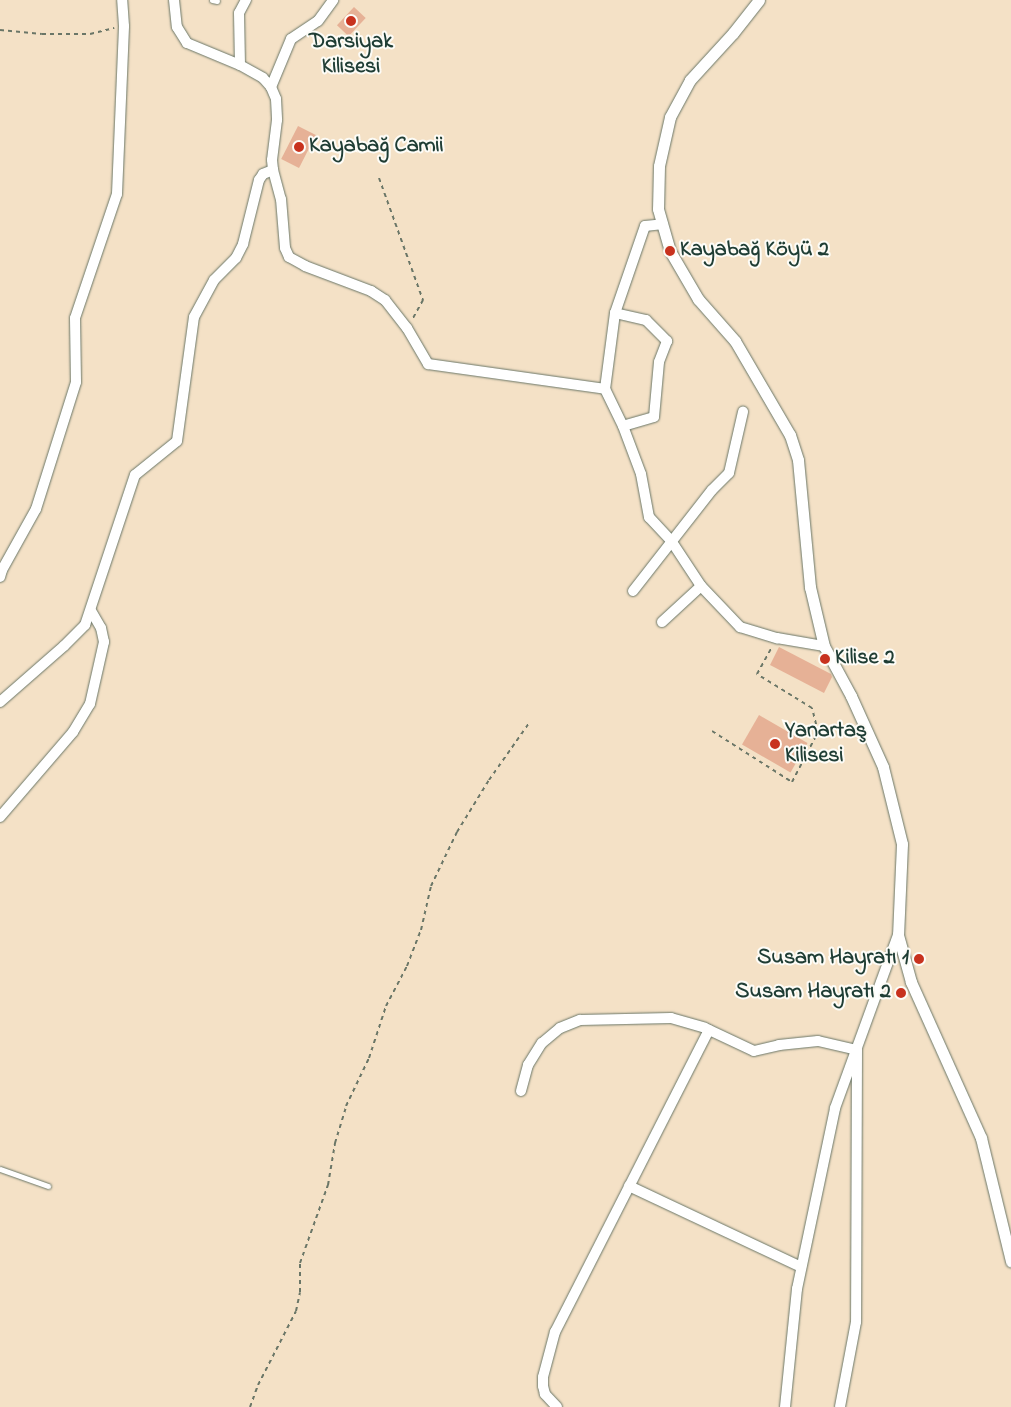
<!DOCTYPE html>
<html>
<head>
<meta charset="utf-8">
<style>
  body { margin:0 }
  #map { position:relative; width:1011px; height:1407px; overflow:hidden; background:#f4e1c6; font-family:"Indie Flower",sans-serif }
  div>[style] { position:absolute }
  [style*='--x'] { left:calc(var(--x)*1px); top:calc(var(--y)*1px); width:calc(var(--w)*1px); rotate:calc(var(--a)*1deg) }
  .building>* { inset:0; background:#e6b196; transform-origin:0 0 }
  .path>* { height:2px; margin-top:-1px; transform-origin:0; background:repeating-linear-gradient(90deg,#6a7667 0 4px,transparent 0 8px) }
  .roads { filter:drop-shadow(0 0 1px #6a7667) drop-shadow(0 0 1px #6a7667) }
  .service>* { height:5px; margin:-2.5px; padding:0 2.5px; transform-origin:2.5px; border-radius:2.5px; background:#fff }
  .minor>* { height:10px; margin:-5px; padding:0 5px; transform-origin:5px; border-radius:5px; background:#fff }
  .tertiary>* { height:11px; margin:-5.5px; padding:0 5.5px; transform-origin:5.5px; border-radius:5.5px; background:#fff }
  .dots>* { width:14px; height:14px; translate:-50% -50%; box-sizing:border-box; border:2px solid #fdfcf7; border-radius:50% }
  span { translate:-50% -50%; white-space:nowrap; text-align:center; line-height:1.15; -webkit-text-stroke:4px #fdfcf7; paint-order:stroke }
  .poi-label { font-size:22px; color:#1f3d34; font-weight:700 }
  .left { translate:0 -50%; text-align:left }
  .right { translate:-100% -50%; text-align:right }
</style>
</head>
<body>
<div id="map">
  <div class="building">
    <i style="left:354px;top:7px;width:16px;height:25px;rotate:43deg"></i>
    <i style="left:298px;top:126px;width:20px;height:37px;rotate:27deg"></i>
    <i style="clip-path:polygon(779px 647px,831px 674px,832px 677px,824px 693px,770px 665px)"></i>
    <i style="left:759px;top:715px;width:56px;height:34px;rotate:30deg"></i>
  </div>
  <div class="path">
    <i style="--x:0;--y:30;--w:42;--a:5.4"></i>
    <i style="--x:42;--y:34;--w:48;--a:0"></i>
    <i style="--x:90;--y:34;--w:25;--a:-14"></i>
    <i style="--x:379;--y:178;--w:130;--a:70.2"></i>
    <i style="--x:423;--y:300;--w:21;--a:119"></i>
    <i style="--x:712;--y:731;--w:95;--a:32.5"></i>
    <i style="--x:792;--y:782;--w:56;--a:-62.5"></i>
    <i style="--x:818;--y:732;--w:25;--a:-104"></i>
    <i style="--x:812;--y:708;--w:65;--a:-148.3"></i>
    <i style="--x:757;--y:674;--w:31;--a:-61"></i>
    <i style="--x:250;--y:1407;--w:23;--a:-70"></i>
    <i style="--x:258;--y:1385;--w:83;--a:-62.8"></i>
    <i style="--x:296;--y:1311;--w:19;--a:-78"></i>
    <i style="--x:300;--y:1292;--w:29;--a:-90"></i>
    <i style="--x:300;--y:1263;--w:83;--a:-70.3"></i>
    <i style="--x:328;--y:1185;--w:43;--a:-80.5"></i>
    <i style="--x:335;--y:1143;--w:39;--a:-73"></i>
    <i style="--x:346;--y:1106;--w:53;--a:-64.4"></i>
    <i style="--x:369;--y:1058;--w:55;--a:-71.9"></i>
    <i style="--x:386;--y:1006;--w:45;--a:-62.3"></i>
    <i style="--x:407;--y:966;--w:39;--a:-69"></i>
    <i style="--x:421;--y:930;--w:45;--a:-77.2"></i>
    <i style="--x:431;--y:886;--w:60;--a:-64.3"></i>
    <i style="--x:457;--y:832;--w:61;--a:-58.4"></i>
    <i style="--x:489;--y:780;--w:70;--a:-54.9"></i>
  </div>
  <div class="roads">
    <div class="service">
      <i style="--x:212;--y:0;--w:5;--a:11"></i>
      <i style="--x:0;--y:1169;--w:51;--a:19.5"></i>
    </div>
    <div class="minor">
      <i style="--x:174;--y:0;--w:27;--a:84"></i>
      <i style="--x:177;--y:27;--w:19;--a:58"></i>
      <i style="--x:187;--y:43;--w:57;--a:22.5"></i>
      <i style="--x:240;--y:65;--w:26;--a:29"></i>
      <i style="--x:263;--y:78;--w:12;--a:48"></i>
      <i style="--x:271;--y:87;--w:13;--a:67"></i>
      <i style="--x:276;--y:99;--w:21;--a:87"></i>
      <i style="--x:277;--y:120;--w:40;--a:97.1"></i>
      <i style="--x:272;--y:160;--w:10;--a:84"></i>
      <i style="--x:273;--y:170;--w:30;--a:75"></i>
      <i style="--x:281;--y:199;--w:49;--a:85.3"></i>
      <i style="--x:285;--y:248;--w:10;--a:66"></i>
      <i style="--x:289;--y:257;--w:18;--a:29"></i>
      <i style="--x:305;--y:266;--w:71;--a:20.7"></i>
      <i style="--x:371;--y:291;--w:17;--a:33"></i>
      <i style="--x:385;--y:300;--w:36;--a:52"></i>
      <i style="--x:407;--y:328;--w:42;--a:59.7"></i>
      <i style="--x:428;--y:364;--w:179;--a:8"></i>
      <i style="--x:605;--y:389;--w:41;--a:64.1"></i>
      <i style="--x:623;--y:426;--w:51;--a:69.4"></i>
      <i style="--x:641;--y:474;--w:44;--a:79.5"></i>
      <i style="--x:649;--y:517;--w:34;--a:47"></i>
      <i style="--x:672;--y:542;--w:53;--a:56.6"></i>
      <i style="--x:701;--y:586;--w:57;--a:46.4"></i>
      <i style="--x:740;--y:627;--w:39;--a:17"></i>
      <i style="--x:777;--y:638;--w:48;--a:9.7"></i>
      <i style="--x:240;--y:65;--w:52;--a:-91.1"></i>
      <i style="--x:239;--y:13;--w:15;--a:-62"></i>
      <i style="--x:271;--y:87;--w:52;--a:-67.4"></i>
      <i style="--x:291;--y:39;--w:32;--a:-34"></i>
      <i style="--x:318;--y:21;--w:26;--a:-54"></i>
      <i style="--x:615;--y:313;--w:32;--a:13"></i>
      <i style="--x:646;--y:320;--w:30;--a:45"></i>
      <i style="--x:667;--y:341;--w:22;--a:111"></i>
      <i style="--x:659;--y:362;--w:55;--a:95.2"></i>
      <i style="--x:654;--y:417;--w:32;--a:164"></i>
      <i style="--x:605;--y:389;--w:77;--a:-82.5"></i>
      <i style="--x:615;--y:313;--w:92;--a:-71"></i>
      <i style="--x:645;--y:226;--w:18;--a:-6"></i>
      <i style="--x:0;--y:577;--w:7;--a:-74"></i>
      <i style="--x:2;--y:570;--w:70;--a:-60.9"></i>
      <i style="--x:36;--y:509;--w:133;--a:-72.5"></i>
      <i style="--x:76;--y:382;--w:64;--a:-90.9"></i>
      <i style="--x:75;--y:318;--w:131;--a:-71.3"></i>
      <i style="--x:117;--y:194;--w:168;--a:-87.6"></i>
      <i style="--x:124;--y:26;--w:26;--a:-94"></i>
      <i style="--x:633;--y:591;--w:128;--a:-52"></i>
      <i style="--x:712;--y:490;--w:24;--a:-45"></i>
      <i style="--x:729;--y:473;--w:63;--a:-77.1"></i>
      <i style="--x:662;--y:622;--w:53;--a:-42.7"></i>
      <i style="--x:0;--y:702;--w:85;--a:-41.2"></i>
      <i style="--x:64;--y:646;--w:30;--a:-45"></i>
      <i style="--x:85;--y:625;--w:158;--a:-71.6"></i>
      <i style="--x:135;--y:475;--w:54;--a:-39"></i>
      <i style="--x:177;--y:441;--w:125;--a:-82.2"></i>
      <i style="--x:194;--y:317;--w:42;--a:-61.6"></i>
      <i style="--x:214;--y:280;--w:31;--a:-45"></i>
      <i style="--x:236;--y:258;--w:16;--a:-63"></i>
      <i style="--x:243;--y:244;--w:66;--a:-76"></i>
      <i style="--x:259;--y:180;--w:7;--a:-56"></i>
      <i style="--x:263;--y:174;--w:11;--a:-22"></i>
      <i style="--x:0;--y:817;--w:112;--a:-49.3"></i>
      <i style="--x:73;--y:732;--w:33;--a:-59"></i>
      <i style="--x:90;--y:704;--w:64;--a:-77.3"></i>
      <i style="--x:104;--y:642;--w:14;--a:-102"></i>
      <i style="--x:101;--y:628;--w:20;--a:-120"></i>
      <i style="--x:521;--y:1091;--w:27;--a:-75"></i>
      <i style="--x:528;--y:1065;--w:26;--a:-58"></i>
      <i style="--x:542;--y:1043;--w:23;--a:-40"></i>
      <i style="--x:560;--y:1028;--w:22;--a:-22"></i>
      <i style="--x:580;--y:1020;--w:91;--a:-1.3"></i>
      <i style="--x:671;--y:1018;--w:35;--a:16"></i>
      <i style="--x:705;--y:1028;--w:54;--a:25.1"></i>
      <i style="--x:754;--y:1051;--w:26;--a:-13"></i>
      <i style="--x:779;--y:1045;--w:39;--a:-6"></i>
      <i style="--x:818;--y:1041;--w:40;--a:13"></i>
      <i style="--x:857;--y:1050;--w:272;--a:90.2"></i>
      <i style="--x:856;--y:1322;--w:86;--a:100.7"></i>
      <i style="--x:629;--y:1186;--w:190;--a:25.2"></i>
      <i style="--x:557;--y:1407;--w:18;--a:-133"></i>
      <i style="--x:545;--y:1394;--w:8;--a:-104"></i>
      <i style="--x:543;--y:1386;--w:9;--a:-90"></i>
      <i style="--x:543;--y:1377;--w:47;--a:-75.1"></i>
      <i style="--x:555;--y:1332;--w:339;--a:-63"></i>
      <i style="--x:785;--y:1407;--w:119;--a:-84.2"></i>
      <i style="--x:797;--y:1289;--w:185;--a:-78.1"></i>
      <i style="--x:835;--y:1108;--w:184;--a:-70"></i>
    </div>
    <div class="tertiary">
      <i style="--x:759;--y:0;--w:42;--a:128.2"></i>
      <i style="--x:733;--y:33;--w:64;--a:132.5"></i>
      <i style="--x:690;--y:80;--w:42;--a:118.4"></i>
      <i style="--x:670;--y:117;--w:50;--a:102.7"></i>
      <i style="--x:659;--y:166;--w:43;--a:91.3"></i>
      <i style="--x:658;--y:209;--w:44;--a:74.1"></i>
      <i style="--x:670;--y:251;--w:56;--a:59.7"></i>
      <i style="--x:698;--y:299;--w:56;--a:48.6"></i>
      <i style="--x:735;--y:341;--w:109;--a:59.7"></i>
      <i style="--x:790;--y:435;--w:26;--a:72"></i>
      <i style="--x:798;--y:460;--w:128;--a:84.6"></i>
      <i style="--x:810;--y:587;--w:61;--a:76.7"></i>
      <i style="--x:824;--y:646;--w:57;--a:61.6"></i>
      <i style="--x:851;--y:696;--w:78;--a:65.7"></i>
      <i style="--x:883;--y:767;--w:79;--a:76.1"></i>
      <i style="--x:902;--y:844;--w:91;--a:92.5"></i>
      <i style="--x:898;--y:935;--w:49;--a:74.5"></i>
      <i style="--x:911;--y:982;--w:171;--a:65.8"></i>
      <i style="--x:981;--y:1138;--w:127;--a:76.3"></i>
    </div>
  </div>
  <div class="dots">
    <i style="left:351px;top:21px;background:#c8321e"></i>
    <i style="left:299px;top:147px;background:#c8321e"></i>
    <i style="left:670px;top:251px;background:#c8321e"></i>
    <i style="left:825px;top:659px;background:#c8321e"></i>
    <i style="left:775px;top:744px;background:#c8321e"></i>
    <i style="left:919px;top:959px;background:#c8321e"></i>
    <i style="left:901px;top:993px;background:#c8321e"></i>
  </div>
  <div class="poi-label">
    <span style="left:351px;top:55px">Darsiyak<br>Kilisesi</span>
    <span class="left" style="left:309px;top:147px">Kayabağ Camii</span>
    <span class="left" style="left:680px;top:251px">Kayabağ Köyü 2</span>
    <span class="left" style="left:835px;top:659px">Kilise 2</span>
    <span class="left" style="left:785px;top:744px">Yanartaş<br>Kilisesi</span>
    <span class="right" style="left:909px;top:959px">Susam Hayratı 1</span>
    <span class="right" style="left:891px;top:993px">Susam Hayratı 2</span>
  </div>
</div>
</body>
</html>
